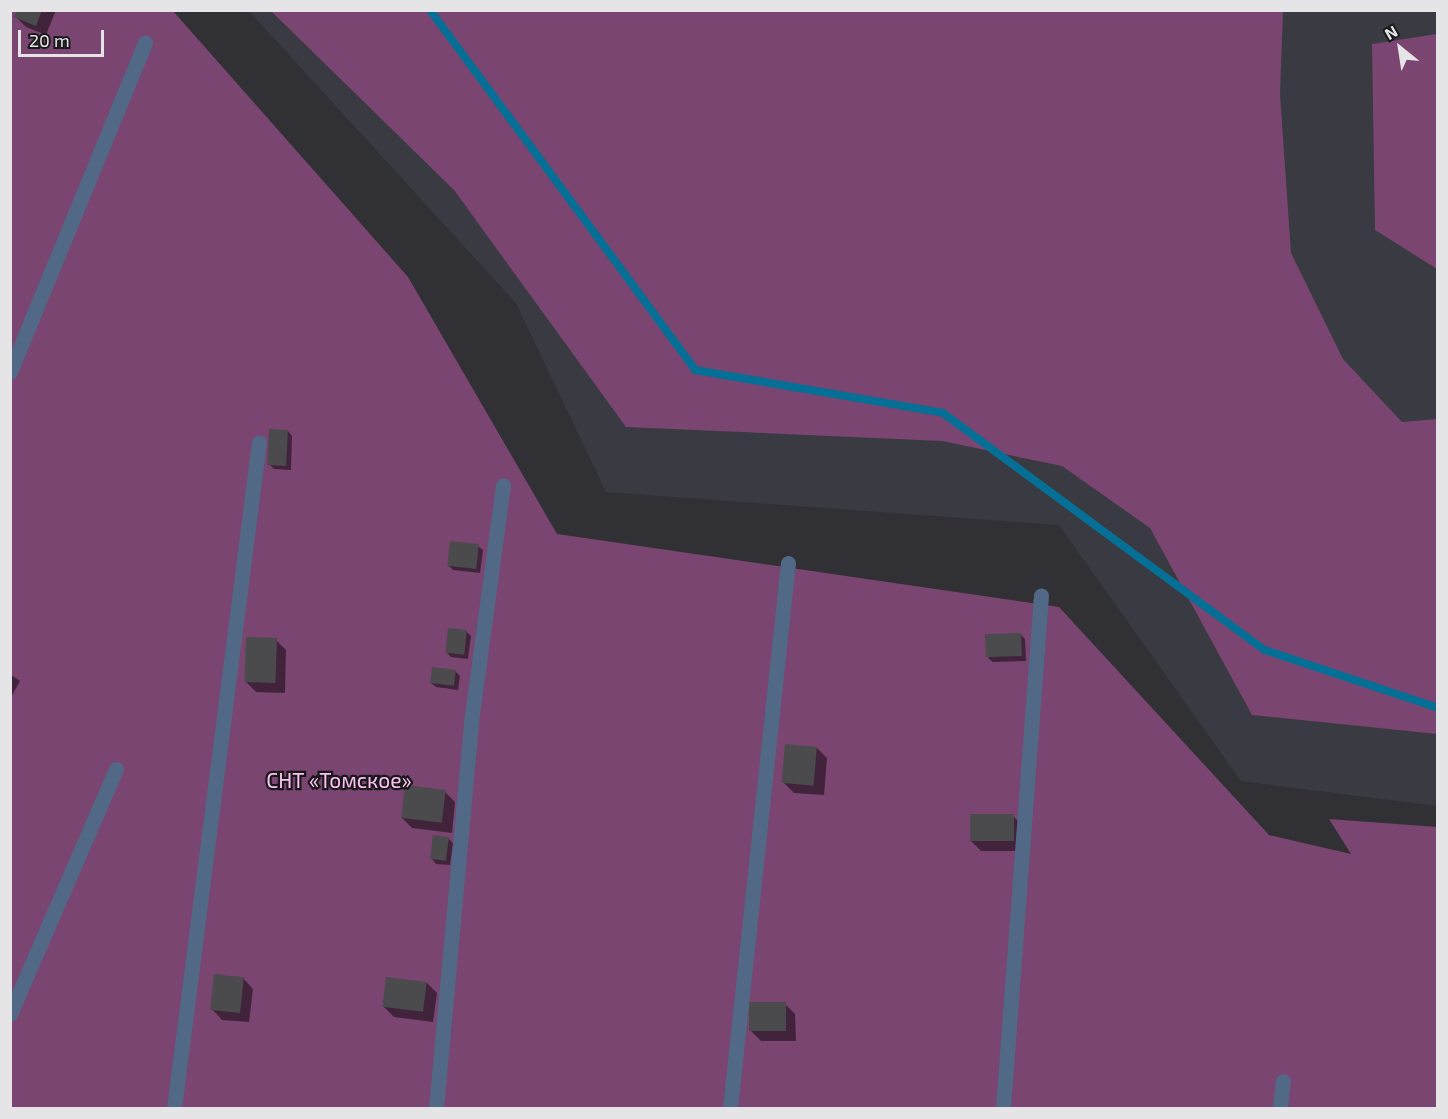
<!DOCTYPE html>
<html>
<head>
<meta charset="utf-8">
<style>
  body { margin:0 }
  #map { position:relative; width:1448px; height:1119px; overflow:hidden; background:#313135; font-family:"Exo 2",sans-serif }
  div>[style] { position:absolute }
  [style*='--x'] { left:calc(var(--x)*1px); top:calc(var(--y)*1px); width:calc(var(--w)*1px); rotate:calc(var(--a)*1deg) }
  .built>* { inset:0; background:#3a3a43 }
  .green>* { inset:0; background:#7a4570 }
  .shadow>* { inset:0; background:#0007 }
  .stream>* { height:8px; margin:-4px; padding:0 4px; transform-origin:4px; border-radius:4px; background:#066f95 }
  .building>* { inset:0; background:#4b4a4d; transform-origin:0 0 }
  .service>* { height:15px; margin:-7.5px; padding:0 7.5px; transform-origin:7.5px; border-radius:7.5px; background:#526887 }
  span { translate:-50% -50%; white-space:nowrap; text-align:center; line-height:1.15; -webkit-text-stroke:4.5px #19191b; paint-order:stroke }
  .park-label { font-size:21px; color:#fec0f1 }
  .frame { position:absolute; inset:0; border:12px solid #e5e5e7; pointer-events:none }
  .north { position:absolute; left:1370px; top:18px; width:60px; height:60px; -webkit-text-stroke:4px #19191b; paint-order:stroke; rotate:330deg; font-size:16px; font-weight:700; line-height:24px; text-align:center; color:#e5e5e7 }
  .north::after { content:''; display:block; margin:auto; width:21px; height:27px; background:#e5e5e7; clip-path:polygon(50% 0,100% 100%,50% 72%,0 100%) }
  .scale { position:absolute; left:18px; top:30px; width:86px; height:27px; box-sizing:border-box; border:3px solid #e5e5e7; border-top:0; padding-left:8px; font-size:18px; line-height:21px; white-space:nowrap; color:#e5e5e7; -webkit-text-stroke:4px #19191b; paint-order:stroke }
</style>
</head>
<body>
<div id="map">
  <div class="built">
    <i style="clip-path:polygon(249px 11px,1437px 11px,1437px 806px,1241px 781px,1059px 525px,606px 492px,516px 303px)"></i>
  </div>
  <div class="green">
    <i style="clip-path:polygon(10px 11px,173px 11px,408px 277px,557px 534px,1059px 607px,1269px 835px,1351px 854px,1329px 819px,1437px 827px,1437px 1108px,11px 1108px)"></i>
    <i style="clip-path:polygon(271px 11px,1283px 11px,1280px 94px,1291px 253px,1343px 359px,1402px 422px,1437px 419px,1437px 734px,1252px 715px,1150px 528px,1062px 466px,942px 441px,626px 427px,454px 190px)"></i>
    <i style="clip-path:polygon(1437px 34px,1438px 46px,1437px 269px,1375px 230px,1372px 44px)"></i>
  </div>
  <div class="shadow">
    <i style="clip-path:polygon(18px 10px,56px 10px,46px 35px,26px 27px,16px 17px)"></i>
    <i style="clip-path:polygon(288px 431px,292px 436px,291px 470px,274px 469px,269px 464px)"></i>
    <i style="clip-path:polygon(478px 546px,483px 550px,480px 573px,453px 570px,448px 565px)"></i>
    <i style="clip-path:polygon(466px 631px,471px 636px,468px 659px,451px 657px,446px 652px)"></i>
    <i style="clip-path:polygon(1020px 634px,1025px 639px,1026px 661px,993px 662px,988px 658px)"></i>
    <i style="clip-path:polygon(276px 640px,286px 650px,285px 693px,256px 692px,246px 682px)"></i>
    <i style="clip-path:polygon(455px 671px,460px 676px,458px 690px,436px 687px,431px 683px)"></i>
    <i style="clip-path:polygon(10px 674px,20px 681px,10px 699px)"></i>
    <i style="clip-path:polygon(817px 748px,827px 758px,824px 795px,794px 793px,784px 783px)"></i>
    <i style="clip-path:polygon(445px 792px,455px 802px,452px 833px,412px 828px,402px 818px)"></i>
    <i style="clip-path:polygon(1013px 816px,1023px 826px,1023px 851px,981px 851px,971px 841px)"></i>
    <i style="clip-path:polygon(448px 838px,453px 843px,450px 865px,436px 864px,432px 859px)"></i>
    <i style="clip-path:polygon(243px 978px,253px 989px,249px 1022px,222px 1020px,212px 1009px)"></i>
    <i style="clip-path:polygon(427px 983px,437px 993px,433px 1022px,394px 1017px,384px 1007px)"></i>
    <i style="clip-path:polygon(785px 1004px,795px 1014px,796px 1041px,761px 1041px,751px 1031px)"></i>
  </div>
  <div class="stream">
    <i style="--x:430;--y:10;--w:447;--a:53.6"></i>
    <i style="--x:695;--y:370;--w:252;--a:9.8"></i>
    <i style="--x:943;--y:413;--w:400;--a:36.4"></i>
    <i style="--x:1265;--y:650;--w:182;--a:18.5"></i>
  </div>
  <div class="building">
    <i style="clip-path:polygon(17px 10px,42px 10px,36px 26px,14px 17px)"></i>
    <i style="left:269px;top:429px;width:19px;height:36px;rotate:3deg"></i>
    <i style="left:450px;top:541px;width:29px;height:25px;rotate:6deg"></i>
    <i style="left:448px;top:628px;width:19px;height:25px;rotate:6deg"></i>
    <i style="left:1021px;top:633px;width:23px;height:36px;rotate:88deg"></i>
    <i style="left:246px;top:637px;width:31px;height:45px;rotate:2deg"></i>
    <i style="left:432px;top:667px;width:24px;height:16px;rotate:7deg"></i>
    <i style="left:785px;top:744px;width:32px;height:39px;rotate:5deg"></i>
    <i style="left:405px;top:785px;width:41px;height:33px;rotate:7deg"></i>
    <i style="left:970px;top:814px;width:44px;height:27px"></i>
    <i style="left:433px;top:835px;width:16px;height:24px;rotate:7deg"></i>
    <i style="left:214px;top:974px;width:30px;height:36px;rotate:6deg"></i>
    <i style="left:386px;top:977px;width:41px;height:30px;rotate:7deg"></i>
    <i style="left:786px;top:1002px;width:29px;height:37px;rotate:90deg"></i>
  </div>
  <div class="service">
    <i style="--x:10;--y:372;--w:356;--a:-67.7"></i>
    <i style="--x:10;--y:1014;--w:267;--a:-66.6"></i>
    <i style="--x:174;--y:1108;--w:671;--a:-82.73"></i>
    <i style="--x:436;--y:1108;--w:388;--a:-84.8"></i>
    <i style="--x:471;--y:722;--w:239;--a:-82.3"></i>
    <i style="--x:730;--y:1108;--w:548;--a:-83.93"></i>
    <i style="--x:1003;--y:1108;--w:514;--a:-85.76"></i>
    <i style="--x:1280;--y:1108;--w:27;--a:-84"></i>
  </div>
  <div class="park-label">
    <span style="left:339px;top:780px">СНТ «Томское»</span>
  </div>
  <div class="frame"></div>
  <div class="north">N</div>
  <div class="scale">20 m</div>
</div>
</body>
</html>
